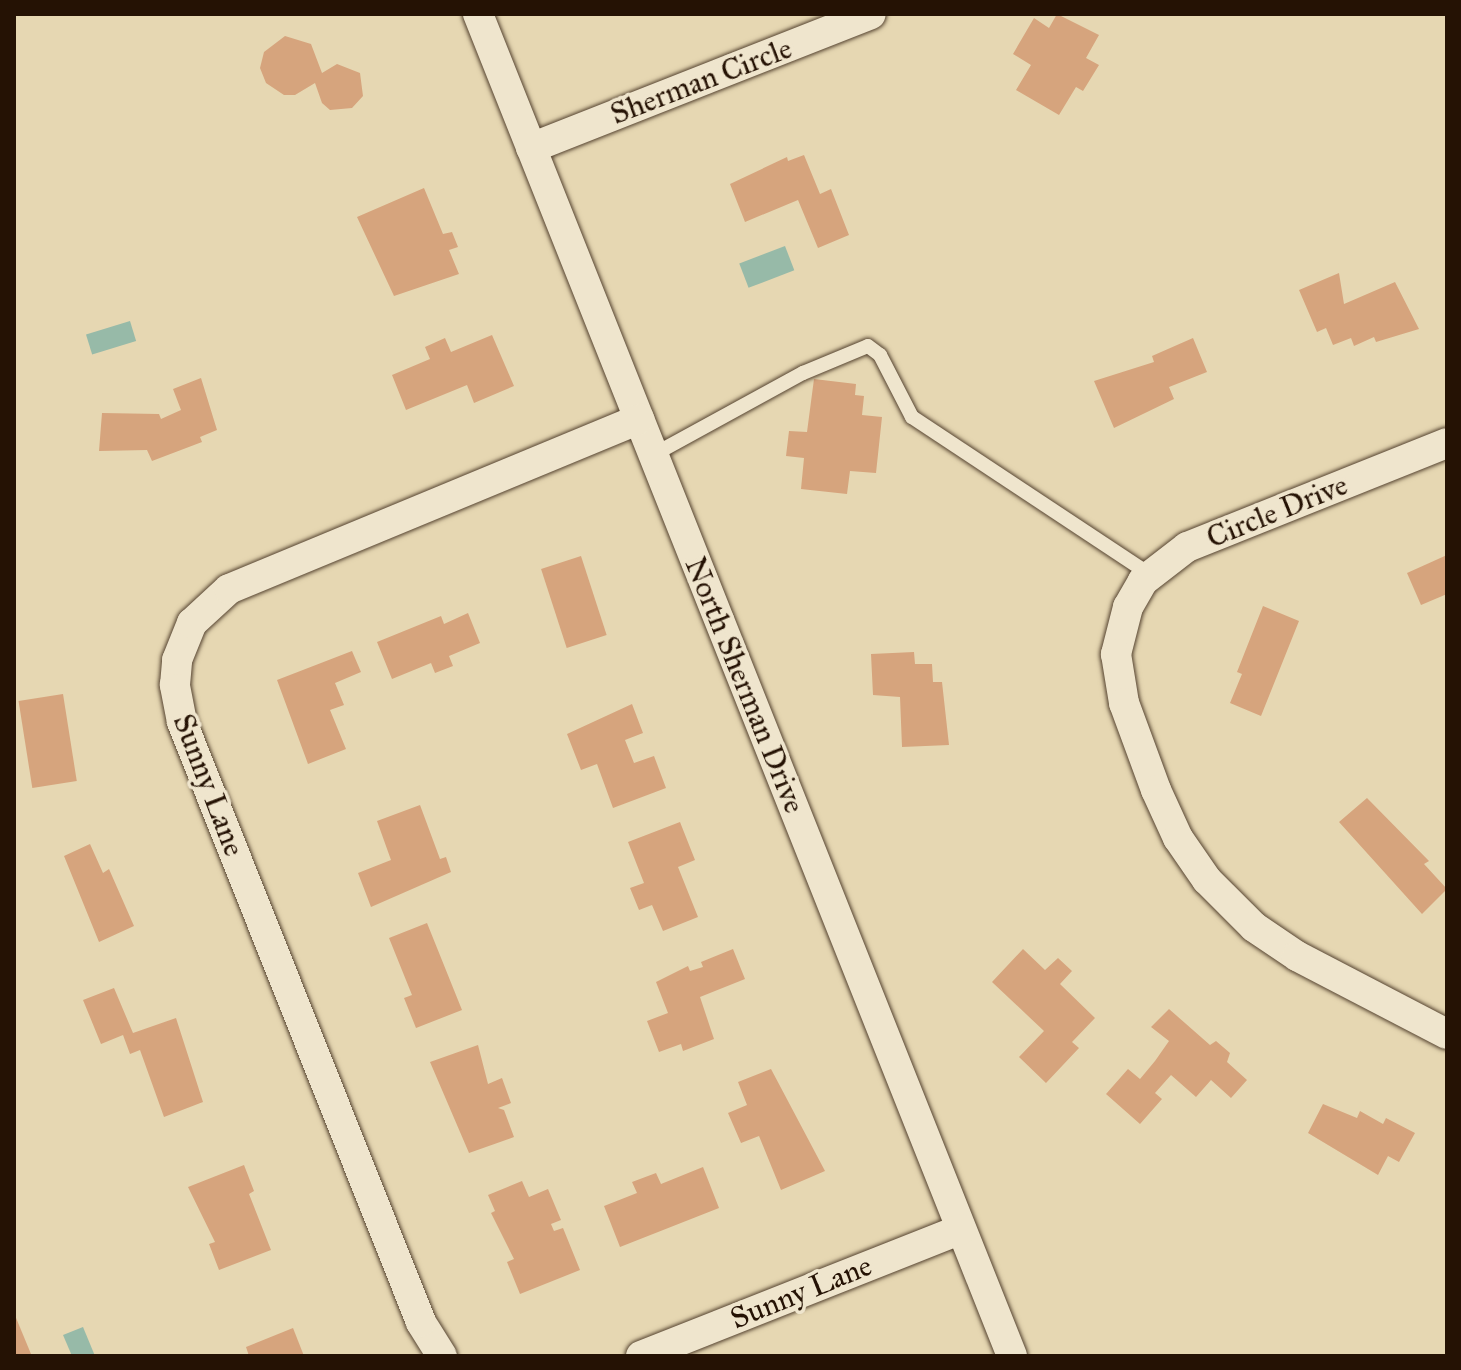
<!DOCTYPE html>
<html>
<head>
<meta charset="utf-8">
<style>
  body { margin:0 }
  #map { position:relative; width:1461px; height:1370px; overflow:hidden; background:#e6d7b2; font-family:"IM FELL Great Primer",serif }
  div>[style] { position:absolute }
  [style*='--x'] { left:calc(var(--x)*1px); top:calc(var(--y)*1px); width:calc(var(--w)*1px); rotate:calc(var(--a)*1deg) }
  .water>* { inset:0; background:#97baa8; transform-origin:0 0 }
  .building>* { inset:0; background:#d6a47d; transform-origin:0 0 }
  .roads { filter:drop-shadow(0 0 2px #554330) drop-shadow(0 0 2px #554330) }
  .lane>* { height:14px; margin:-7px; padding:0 7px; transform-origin:7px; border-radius:7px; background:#efe5cd }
  .street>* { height:30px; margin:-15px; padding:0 15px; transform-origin:15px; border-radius:15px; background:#efe5cd }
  span { translate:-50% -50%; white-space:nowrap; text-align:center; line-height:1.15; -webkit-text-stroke:7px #efe5cd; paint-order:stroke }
  .street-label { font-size:30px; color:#251204 }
  .frame { position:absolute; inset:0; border:16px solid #251204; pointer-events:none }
</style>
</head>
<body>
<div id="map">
  <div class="water">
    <i style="left:785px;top:246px;width:26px;height:49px;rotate:69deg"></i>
    <i style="left:130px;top:321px;width:21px;height:46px;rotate:73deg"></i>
    <i style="clip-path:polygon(83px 1327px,95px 1356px,72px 1356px,63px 1335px)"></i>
  </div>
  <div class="building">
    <i style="clip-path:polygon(1057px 14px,1099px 35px,1086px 58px,1099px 65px,1083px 91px,1076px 87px,1059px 115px,1016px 90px,1031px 65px,1013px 54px,1034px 18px,1049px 28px)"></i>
    <i style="clip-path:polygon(285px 36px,311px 44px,322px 73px,337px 64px,360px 73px,363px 96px,352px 108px,330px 110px,322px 103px,315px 83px,295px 95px,284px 95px,266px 83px,260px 68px,264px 52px)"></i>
    <i style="clip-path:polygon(804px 155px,820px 194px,831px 189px,849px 235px,818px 248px,798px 200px,745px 222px,730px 184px,787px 157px,788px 161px)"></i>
    <i style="clip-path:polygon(424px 188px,443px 234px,452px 232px,458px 247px,449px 250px,459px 274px,394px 296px,357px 217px)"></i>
    <i style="clip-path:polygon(1339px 273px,1344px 304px,1395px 282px,1419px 329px,1376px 342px,1374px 337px,1354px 346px,1351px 338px,1333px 345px,1326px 328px,1317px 332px,1299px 290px)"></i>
    <i style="clip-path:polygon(492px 335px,514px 386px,474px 403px,467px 385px,406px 410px,392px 375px,430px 359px,425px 347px,445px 338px,451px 352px)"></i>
    <i style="clip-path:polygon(1193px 338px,1207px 372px,1169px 387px,1174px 399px,1114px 428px,1094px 381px,1154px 362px,1152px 356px)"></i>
    <i style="clip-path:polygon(201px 378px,217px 430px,200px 437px,202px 442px,152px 461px,147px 450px,99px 451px,102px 413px,159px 414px,161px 419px,181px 410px,173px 389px)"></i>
    <i style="clip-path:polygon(814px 379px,856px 384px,855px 395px,864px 396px,862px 415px,882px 417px,876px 473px,850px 471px,847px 494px,801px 489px,804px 458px,786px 456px,789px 431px,807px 432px)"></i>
    <i style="clip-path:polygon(1447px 555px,1447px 594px,1421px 605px,1407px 573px)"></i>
    <i style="left:581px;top:556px;width:83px;height:42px;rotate:72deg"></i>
    <i style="clip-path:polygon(1263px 606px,1299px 621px,1261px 716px,1230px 703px,1242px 674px,1237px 672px)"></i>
    <i style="clip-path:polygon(468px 613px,480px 643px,449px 656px,453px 666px,435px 673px,431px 663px,392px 679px,377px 642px,441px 616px,444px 624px)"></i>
    <i style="clip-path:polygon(352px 651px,361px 672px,335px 683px,344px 705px,330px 710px,346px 749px,308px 764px,277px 680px)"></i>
    <i style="clip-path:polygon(914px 652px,915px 664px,932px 664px,933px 682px,942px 682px,949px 745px,902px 747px,900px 697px,873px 695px,871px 654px)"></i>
    <i style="left:63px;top:694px;width:88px;height:45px;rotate:81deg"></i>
    <i style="clip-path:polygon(632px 704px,643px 733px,625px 740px,634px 763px,654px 756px,666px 788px,613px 808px,597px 764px,581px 770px,567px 734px)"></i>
    <i style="clip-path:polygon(1367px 798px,1429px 861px,1424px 864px,1447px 889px,1422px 914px,1339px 822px)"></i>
    <i style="clip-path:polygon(420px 805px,440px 859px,446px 857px,451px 872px,371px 907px,358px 873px,391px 860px,377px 821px)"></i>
    <i style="clip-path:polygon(680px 822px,695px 860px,678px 867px,698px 917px,663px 931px,652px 905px,639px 910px,630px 888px,644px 883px,628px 842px)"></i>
    <i style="clip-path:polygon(90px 844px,103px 873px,109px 869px,134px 926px,99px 942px,64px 856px)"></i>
    <i style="clip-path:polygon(427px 923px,462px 1010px,416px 1028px,404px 998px,412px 995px,389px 938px)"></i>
    <i style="clip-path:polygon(733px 949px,745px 979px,700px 997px,714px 1039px,683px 1051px,681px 1044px,659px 1052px,647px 1021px,668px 1013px,656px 982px,688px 966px,690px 971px,703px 967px,701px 962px)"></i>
    <i style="clip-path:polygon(1023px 949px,1045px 970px,1058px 958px,1072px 971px,1060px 984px,1095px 1018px,1072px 1042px,1079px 1048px,1046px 1083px,1019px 1057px,1044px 1031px,992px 982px)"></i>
    <i style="clip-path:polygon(114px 988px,133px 1033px,176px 1018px,203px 1102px,164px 1117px,140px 1050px,130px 1054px,123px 1035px,101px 1044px,83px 1000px)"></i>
    <i style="clip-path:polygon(1169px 1009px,1210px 1045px,1216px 1041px,1230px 1053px,1227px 1062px,1247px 1080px,1231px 1098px,1211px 1080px,1196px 1097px,1171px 1075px,1155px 1093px,1162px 1099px,1140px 1124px,1106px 1094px,1128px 1069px,1140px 1079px,1155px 1061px,1169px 1041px,1151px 1027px)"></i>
    <i style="clip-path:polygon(478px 1045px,488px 1084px,502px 1078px,511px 1103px,498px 1108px,504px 1110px,514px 1137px,469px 1153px,430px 1062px)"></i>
    <i style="clip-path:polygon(771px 1069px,825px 1171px,781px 1190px,759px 1136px,741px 1143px,728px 1113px,747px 1105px,738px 1082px)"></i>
    <i style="clip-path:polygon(1323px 1104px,1357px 1118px,1360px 1111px,1383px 1124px,1386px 1118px,1415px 1133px,1399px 1162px,1388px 1156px,1378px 1175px,1308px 1133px)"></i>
    <i style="clip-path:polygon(244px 1165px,254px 1191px,249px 1194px,271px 1250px,219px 1270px,209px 1244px,215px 1242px,188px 1187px)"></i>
    <i style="clip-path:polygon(703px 1167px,719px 1208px,620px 1247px,604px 1206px,637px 1193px,632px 1182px,656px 1173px,661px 1184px)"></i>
    <i style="clip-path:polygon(522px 1181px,529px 1197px,548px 1189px,561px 1220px,551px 1224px,554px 1231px,563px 1228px,580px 1270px,520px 1294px,507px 1262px,514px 1259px,491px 1213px,495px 1211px,488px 1195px)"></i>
    <i style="clip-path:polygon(14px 1313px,31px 1354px,26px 1356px,14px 1356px)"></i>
    <i style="clip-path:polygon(293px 1328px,304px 1356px,249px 1356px,246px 1347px)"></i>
  </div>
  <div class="roads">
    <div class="lane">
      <i style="--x:653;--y:455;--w:171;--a:-28.7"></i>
      <i style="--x:803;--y:373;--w:70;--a:-22.6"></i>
      <i style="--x:868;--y:346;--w:15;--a:37"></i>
      <i style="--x:880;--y:355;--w:70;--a:62.7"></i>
      <i style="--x:912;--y:417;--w:284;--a:33.5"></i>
    </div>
    <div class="street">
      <i style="--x:478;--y:14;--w:1444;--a:68.3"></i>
      <i style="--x:531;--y:148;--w:365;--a:-21.5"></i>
      <i style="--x:1447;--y:443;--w:280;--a:158.2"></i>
      <i style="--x:1187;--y:547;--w:56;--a:142.3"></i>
      <i style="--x:1143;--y:581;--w:30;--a:120"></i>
      <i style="--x:1128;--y:607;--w:49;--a:104.3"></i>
      <i style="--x:1116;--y:654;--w:50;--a:80.7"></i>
      <i style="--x:1124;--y:703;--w:93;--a:69.8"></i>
      <i style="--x:1156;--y:790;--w:53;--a:65.4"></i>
      <i style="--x:1178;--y:838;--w:51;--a:55.4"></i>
      <i style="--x:1207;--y:880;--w:66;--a:45"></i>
      <i style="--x:1254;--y:927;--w:52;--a:34"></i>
      <i style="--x:1297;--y:956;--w:169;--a:27.5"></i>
      <i style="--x:442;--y:1356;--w:40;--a:-122"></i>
      <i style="--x:421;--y:1322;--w:646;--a:-111.72"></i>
      <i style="--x:182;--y:722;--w:38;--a:-101"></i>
      <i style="--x:175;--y:685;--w:25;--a:-85"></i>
      <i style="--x:177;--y:660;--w:40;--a:-68"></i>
      <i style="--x:192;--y:623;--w:50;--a:-42.6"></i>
      <i style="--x:229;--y:589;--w:444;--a:-22.5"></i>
      <i style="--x:641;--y:1356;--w:344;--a:-21.6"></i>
    </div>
  </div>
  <div class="street-label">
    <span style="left:701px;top:81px;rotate:-21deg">Sherman Circle</span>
    <span style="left:1277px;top:511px;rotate:-22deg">Circle Drive</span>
    <span style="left:745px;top:685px;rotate:68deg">North Sherman Drive</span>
    <span style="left:209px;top:785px;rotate:69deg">Sunny Lane</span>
    <span style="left:801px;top:1292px;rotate:-22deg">Sunny Lane</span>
  </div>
  <div class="frame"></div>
</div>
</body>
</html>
